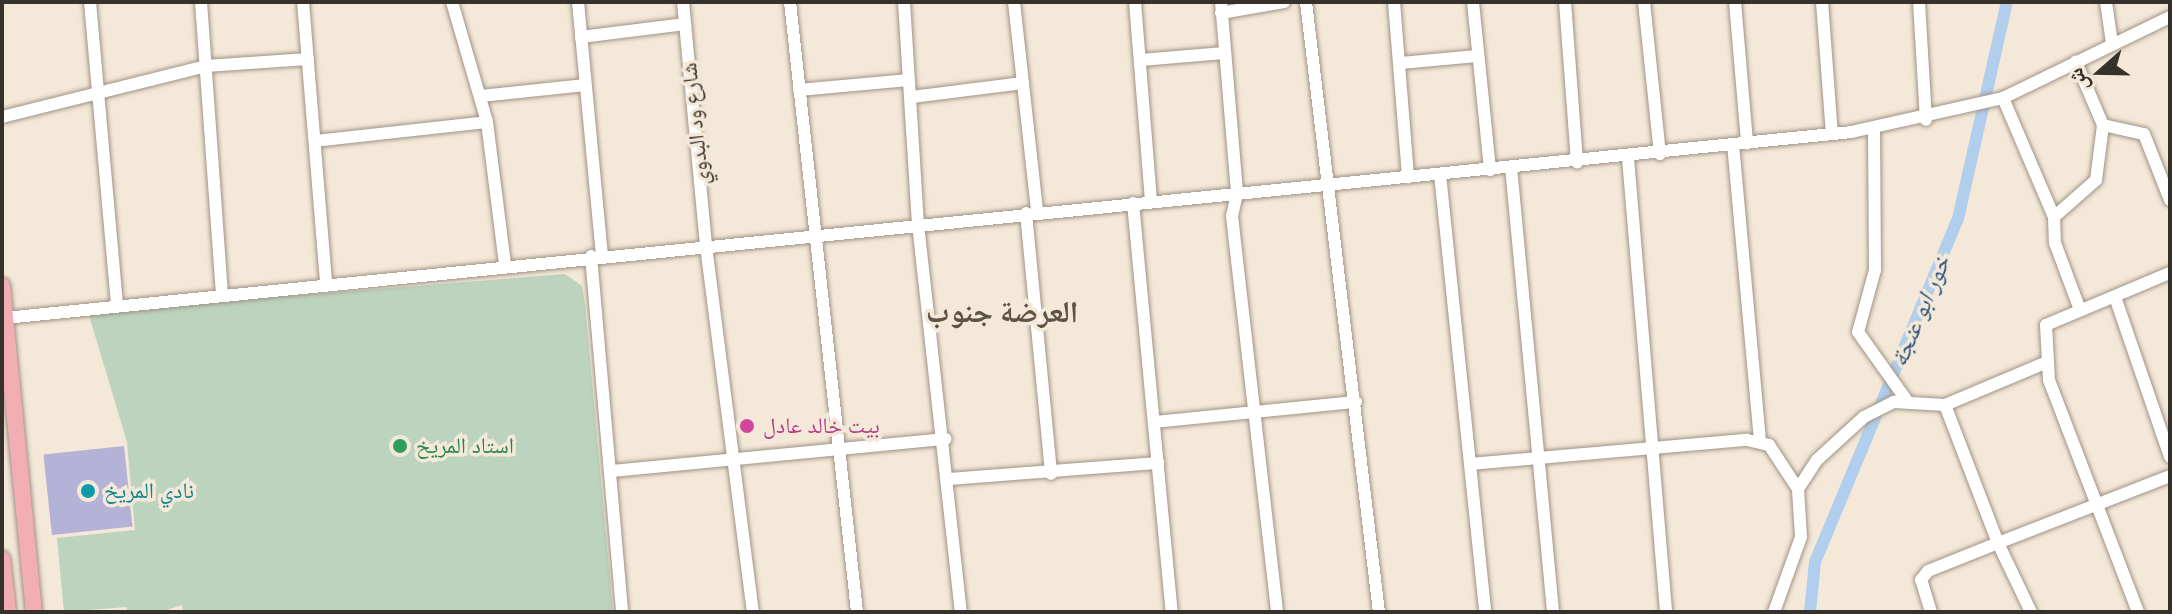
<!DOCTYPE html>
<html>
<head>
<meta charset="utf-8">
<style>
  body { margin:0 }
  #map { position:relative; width:2172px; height:614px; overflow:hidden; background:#f4e8d8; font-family:Raleway,"Noto Naskh Arabic",sans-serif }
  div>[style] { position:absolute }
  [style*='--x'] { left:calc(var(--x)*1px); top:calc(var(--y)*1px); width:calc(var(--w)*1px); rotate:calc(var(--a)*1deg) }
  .green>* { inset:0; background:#bcd3be }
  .canal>* { height:12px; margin:-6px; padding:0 6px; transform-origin:6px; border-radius:6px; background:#b1ceec }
  .building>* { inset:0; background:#b4b2d7; transform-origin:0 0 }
  .roads { filter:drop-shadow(0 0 2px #9f9385) drop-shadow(0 0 2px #9f9385) }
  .minor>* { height:12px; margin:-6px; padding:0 6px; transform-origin:6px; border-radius:6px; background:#fff }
  .major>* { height:16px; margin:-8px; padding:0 8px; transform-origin:8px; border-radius:8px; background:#f2adb2 }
  .dots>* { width:22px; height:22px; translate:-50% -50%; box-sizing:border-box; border:4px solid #f4e8d8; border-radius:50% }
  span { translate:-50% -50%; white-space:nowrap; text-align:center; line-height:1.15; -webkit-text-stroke:7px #f4e8d8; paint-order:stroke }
  .street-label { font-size:22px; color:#36322b }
  .hotel-label { font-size:22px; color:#b23c85 }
  .left { translate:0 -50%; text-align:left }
  .leisure-label { font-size:22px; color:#27864d }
  .culture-label { font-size:22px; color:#0d838f }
  .water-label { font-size:24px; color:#2e5780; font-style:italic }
  .district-label { font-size:30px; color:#5d5346; font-weight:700 }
  .frame { position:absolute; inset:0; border:4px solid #36322b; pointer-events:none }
  .north { position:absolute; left:2060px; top:32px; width:80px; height:80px; -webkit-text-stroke:6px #f4e8d8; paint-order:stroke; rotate:250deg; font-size:22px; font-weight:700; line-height:32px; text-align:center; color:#36322b }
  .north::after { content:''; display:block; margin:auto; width:28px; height:36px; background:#36322b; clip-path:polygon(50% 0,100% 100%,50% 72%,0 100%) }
</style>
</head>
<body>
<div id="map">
  <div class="green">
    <i style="clip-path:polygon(565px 274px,582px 286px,585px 304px,613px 612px,183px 612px,182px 605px,160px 612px,128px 612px,126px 607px,64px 612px,57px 538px,135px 530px,127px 442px,88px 312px)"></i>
  </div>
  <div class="canal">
    <i style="--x:1810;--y:612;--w:50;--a:-84.3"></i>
    <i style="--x:1815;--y:562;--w:372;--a:-67.4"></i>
    <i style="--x:1958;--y:219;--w:222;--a:-77.3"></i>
  </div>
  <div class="building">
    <i style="left:124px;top:446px;width:81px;height:81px;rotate:84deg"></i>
  </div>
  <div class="roads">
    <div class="minor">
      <i style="--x:90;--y:2;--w:302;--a:84.9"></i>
      <i style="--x:201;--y:2;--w:292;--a:85.9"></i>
      <i style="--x:303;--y:2;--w:282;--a:85.3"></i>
      <i style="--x:452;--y:2;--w:125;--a:73.7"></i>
      <i style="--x:487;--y:122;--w:143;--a:82.8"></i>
      <i style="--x:578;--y:2;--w:254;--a:84.6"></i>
      <i style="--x:683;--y:2;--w:245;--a:84.6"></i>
      <i style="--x:706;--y:246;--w:369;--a:82.7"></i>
      <i style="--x:790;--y:2;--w:614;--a:83.73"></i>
      <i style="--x:904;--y:2;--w:222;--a:86.4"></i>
      <i style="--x:918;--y:224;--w:390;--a:83.7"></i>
      <i style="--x:1014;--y:2;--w:211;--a:83.7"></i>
      <i style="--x:1135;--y:2;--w:200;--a:85.4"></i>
      <i style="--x:1221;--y:2;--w:192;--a:85.2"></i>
      <i style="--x:1237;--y:193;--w:24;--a:102"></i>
      <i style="--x:1232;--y:216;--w:399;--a:83.5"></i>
      <i style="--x:1306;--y:2;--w:614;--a:83.18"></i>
      <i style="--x:1394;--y:2;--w:176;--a:85.4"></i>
      <i style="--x:1473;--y:2;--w:169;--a:84.2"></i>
      <i style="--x:1565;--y:2;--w:161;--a:85.7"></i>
      <i style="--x:1644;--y:2;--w:153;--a:84"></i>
      <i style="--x:1735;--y:2;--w:142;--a:85.1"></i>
      <i style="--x:1822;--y:2;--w:132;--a:85.7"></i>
      <i style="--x:1919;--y:2;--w:118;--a:86.6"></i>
      <i style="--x:2106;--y:2;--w:41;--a:81.7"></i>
      <i style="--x:1221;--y:13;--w:64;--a:-9.9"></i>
      <i style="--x:581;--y:37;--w:105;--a:-7.1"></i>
      <i style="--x:1141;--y:60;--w:83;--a:-4.8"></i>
      <i style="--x:1401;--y:63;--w:76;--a:-5.3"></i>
      <i style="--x:799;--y:90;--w:110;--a:-5.2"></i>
      <i style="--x:481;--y:96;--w:105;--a:-6"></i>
      <i style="--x:912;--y:97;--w:112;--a:-7.2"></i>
      <i style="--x:2003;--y:98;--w:129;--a:66.8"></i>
      <i style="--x:2054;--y:217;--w:26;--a:88"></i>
      <i style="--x:2055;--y:243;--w:72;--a:69.5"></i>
      <i style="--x:2;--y:117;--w:210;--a:-14"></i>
      <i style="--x:206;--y:66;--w:102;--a:-3.9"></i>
      <i style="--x:2103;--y:125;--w:42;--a:12.4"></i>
      <i style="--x:2144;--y:134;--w:71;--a:68.5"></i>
      <i style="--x:1874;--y:129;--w:141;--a:89.6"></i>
      <i style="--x:1875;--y:270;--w:64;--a:105.3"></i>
      <i style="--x:1858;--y:332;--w:85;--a:54.6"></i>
      <i style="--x:315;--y:141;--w:173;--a:-6.3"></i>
      <i style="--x:1733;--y:144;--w:298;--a:84.8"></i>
      <i style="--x:1628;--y:158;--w:456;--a:85.2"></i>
      <i style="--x:1511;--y:167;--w:447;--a:84.6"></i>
      <i style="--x:1440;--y:174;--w:440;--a:84.1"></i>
      <i style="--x:1133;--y:203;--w:411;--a:84.6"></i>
      <i style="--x:1026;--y:213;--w:262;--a:84.5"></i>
      <i style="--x:2054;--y:217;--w:56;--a:-41.4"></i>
      <i style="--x:2096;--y:180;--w:55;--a:-82.7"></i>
      <i style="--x:2103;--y:125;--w:69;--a:-113.2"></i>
      <i style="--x:591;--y:256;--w:357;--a:85"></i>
      <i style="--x:2115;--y:297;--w:169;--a:71"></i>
      <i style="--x:5;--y:318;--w:1855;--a:-5.75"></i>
      <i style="--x:1851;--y:132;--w:156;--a:-12.6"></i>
      <i style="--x:2003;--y:98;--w:186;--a:-25.9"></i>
      <i style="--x:1154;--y:422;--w:203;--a:-5.7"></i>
      <i style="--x:1470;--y:464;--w:278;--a:-5"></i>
      <i style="--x:1747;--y:440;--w:23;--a:13"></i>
      <i style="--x:1769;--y:445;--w:53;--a:56.6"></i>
      <i style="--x:612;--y:471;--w:335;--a:-5.5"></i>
      <i style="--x:949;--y:479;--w:210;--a:-4.4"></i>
      <i style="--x:1774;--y:612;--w:80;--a:-70.2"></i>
      <i style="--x:1801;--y:537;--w:48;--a:-93.6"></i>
      <i style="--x:1798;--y:489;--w:35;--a:-57"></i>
      <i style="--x:1817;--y:460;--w:64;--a:-42.5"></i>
      <i style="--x:1864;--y:417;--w:34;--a:-27"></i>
      <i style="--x:1894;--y:402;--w:51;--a:3.4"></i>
      <i style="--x:1945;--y:405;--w:108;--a:-22.8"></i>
      <i style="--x:1931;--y:612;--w:34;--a:-107"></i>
      <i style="--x:1921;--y:580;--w:11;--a:-52"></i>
      <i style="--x:1928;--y:571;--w:75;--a:-21.8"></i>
      <i style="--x:1998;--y:543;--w:148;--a:-111"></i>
      <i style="--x:2031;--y:612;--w:76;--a:-115.6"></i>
      <i style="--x:1998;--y:543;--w:185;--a:-21.3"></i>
      <i style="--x:2138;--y:612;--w:248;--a:-111"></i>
      <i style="--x:2049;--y:380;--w:55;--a:-93.1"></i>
      <i style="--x:2046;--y:325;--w:134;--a:-22.8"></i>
    </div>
    <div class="major">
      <i style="--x:2;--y:286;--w:328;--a:84.4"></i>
      <i style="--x:2;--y:559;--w:53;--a:83.5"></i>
    </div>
  </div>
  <div class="dots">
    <i style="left:747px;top:426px;background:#d1479c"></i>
    <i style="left:400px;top:446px;background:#2e9e5b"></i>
    <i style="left:88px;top:491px;background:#0f9aa8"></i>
  </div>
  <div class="street-label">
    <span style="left:695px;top:124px;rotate:-96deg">شارع ود البدوي</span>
  </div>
  <div class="hotel-label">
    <span class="left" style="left:763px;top:426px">بيت خالد عادل</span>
  </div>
  <div class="leisure-label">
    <span class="left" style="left:416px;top:446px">استاد المريخ</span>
  </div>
  <div class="culture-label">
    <span class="left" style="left:104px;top:491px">نادي المريخ</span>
  </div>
  <div class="water-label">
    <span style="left:1920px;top:311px;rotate:-67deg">خور ابو عنجة</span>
  </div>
  <div class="district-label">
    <span style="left:1002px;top:312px">العرضة جنوب</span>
  </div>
  <div class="frame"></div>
  <div class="north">ش</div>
</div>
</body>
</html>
